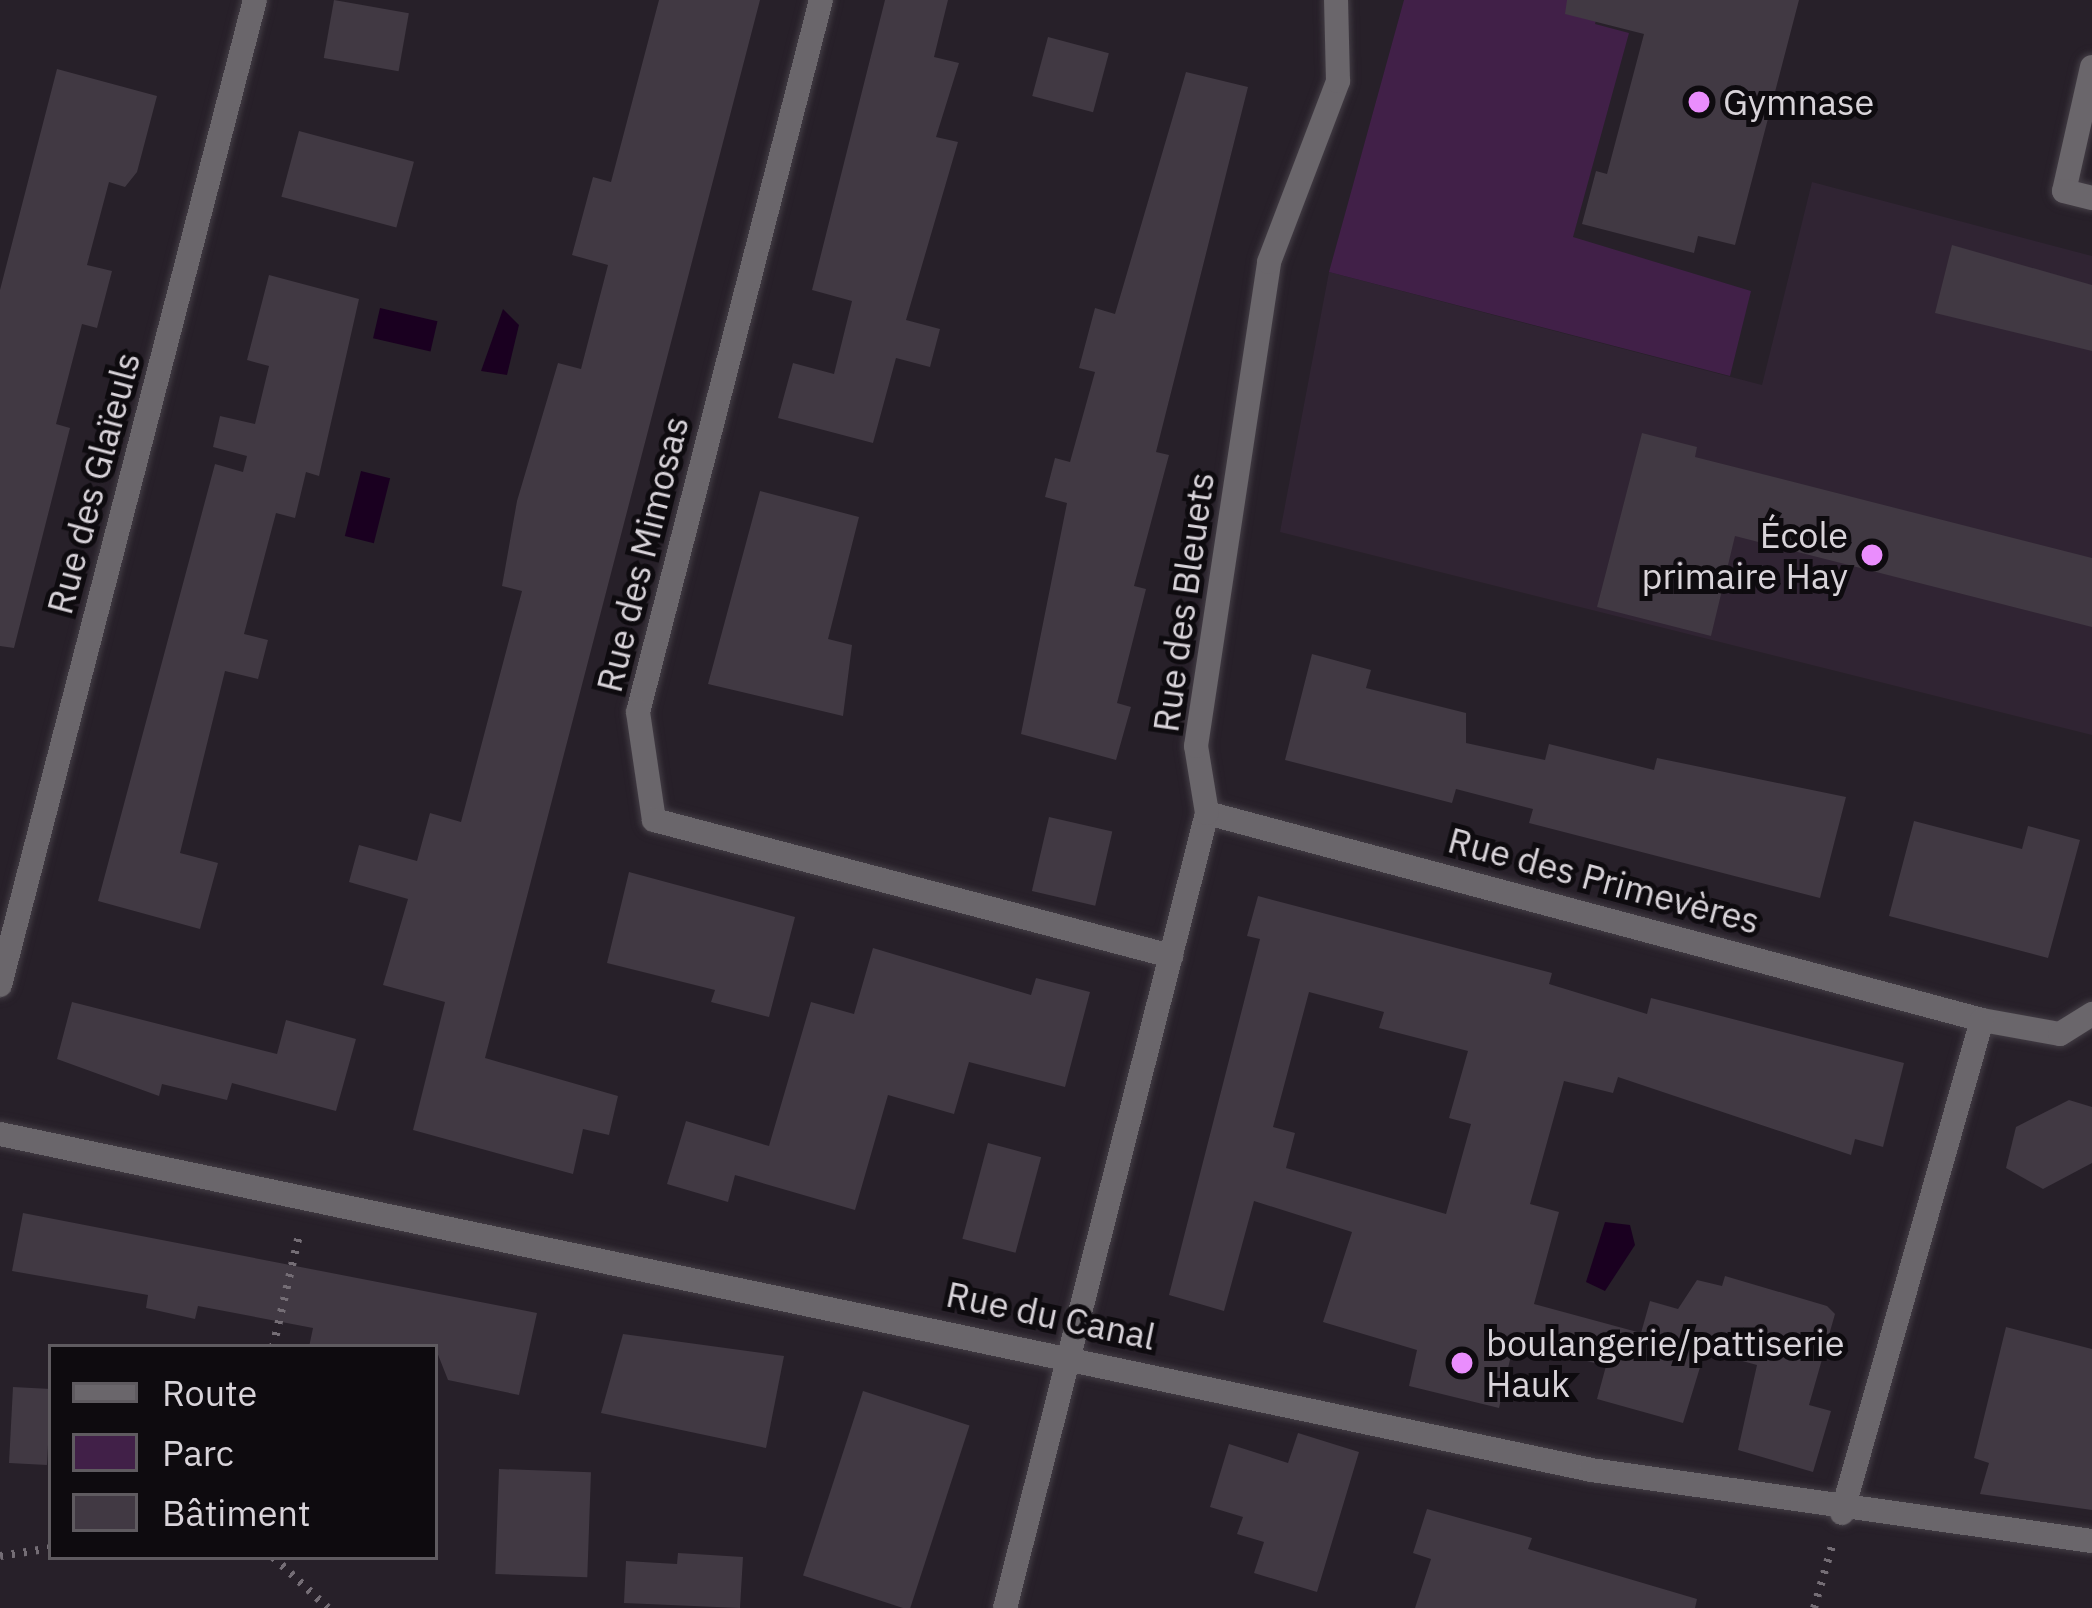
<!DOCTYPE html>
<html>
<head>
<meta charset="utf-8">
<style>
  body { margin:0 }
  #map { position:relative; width:2092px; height:1608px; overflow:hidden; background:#272029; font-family:"IBM Plex Sans",sans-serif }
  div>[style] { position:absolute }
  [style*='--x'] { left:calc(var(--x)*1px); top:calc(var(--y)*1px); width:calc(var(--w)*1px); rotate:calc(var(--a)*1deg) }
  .built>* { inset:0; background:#302433 }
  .green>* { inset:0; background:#412048 }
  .water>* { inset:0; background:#1a0020; transform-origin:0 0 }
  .building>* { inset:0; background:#413943; transform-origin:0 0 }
  .path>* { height:8px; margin-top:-4px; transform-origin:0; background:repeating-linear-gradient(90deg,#746d75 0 3px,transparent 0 12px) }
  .roads { filter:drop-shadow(0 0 3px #433d45) drop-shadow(0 0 3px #433d45) }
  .minor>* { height:24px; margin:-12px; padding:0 12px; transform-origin:12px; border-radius:12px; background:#6a666b }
  .dots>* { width:33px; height:33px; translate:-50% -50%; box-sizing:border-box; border:6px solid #0e0b0f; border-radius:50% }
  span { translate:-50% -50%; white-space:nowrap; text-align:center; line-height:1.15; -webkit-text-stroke:10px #0e0b0f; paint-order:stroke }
  .poi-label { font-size:36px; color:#d9d4da }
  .left { translate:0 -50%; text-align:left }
  .right { translate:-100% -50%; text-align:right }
  .street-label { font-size:36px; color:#d9d4da }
  .legend { position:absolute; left:48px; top:1344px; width:390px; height:216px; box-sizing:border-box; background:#0e0b0f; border:3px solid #5f5b60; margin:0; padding:15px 21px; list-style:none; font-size:36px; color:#d9d4da }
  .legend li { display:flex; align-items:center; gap:24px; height:60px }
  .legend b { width:60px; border:3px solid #5f5b60 }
</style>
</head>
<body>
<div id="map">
  <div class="built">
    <i style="clip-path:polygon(1812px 182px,2092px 256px,2092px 735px,1280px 532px,1329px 272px,1762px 385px)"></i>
  </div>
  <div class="green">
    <i style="clip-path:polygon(1404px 0,1601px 0,1595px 24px,1629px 33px,1573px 237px,1751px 291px,1730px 376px,1329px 272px)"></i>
  </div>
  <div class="water">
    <i style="left:380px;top:308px;width:59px;height:31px;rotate:13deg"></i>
    <i style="clip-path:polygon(503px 309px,519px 325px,507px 375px,481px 371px)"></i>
    <i style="left:361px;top:471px;width:30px;height:67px;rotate:14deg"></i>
    <i style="clip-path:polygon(1605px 1222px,1630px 1225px,1635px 1245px,1605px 1291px,1586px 1282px)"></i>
  </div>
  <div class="building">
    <i style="left:334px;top:0;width:76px;height:59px;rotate:10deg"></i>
    <i style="clip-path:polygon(659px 0,760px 0,485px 1058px,618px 1096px,609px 1135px,583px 1129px,573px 1174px,413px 1130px,445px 1002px,383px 985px,408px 899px,349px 882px,359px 845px,417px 861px,430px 813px,461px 822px,522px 591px,502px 586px,517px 501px,558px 363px,581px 369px,608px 265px,572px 255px,593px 177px,611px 182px)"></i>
    <i style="clip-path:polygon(885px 0,948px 0,934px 57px,959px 63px,936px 137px,958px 142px,906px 320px,940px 329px,930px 367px,896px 358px,873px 443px,778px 418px,793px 363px,834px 374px,852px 301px,812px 290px)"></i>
    <i style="clip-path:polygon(1567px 0,1799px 0,1735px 245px,1698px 236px,1694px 253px,1582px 224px,1596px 171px,1607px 174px,1644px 34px,1565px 14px)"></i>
    <i style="left:1048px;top:37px;width:63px;height:61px;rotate:15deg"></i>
    <i style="clip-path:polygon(57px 69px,157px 96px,137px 172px,125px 187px,109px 182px,87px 265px,112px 271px,97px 328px,82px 324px,56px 424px,70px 428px,14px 648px,0 646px,0 290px)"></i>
    <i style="clip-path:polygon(1186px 72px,1248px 87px,1156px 452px,1169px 455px,1134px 586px,1146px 589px,1117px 703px,1131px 707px,1116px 760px,1021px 734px,1067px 503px,1045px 497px,1055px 458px,1070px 462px,1095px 372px,1079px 368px,1095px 308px,1115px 314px)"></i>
    <i style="left:299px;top:131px;width:119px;height:68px;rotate:15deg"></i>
    <i style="clip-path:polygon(1952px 245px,2092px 285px,2092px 351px,1935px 313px)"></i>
    <i style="clip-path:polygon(269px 275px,359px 299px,319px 476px,306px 472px,295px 518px,276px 513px,244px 634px,268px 640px,258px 679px,225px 671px,180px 853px,218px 863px,200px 929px,98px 901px,215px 464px,243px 472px,247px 456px,213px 447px,220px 416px,255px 424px,269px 366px,247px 360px)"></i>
    <i style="clip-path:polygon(1642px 433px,1697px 447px,1695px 457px,2092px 558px,2092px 627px,1735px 536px,1711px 636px,1597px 607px)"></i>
    <i style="clip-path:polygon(760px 491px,859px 517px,828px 639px,852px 645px,843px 716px,708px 684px)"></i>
    <i style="clip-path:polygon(1312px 654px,1371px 670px,1366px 688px,1466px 713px,1466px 743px,1545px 760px,1549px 744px,1654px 770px,1657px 758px,1846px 797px,1820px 898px,1529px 823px,1533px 809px,1456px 789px,1452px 803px,1285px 760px)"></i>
    <i style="left:1049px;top:817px;width:65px;height:76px;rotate:13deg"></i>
    <i style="clip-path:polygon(1914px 821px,2022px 849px,2028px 826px,2080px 840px,2048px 958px,1889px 916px)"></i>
    <i style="clip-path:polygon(629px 872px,795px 917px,769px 1017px,711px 1002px,715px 990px,607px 963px)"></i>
    <i style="clip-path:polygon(evenodd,1258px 896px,1552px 973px,1549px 984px,1647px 1014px,1651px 998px,1904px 1063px,1883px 1147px,1855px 1139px,1851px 1155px,1618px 1077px,1613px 1093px,1564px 1081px,1530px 1204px,1559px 1212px,1534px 1304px,1641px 1333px,1650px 1301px,1678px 1309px,1697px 1280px,1722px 1286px,1725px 1276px,1827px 1306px,1835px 1314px,1809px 1405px,1831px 1411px,1813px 1472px,1738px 1450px,1757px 1365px,1705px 1351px,1683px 1423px,1597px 1399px,1606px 1366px,1514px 1342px,1499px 1408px,1409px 1386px,1417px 1350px,1323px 1322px,1352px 1232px,1254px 1201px,1224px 1311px,1169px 1295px,1260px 939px,1247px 936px,1258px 896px,1309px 992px,1384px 1012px,1379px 1028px,1468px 1051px,1449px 1118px,1471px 1124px,1446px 1214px,1286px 1168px,1295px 1133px,1273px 1127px,1309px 992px)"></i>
    <i style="clip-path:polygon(873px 948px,1031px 995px,1036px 978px,1090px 992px,1065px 1087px,969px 1062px,954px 1114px,888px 1095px,855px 1210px,735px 1175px,728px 1202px,667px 1184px,686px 1121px,769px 1146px,811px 1002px,854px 1014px)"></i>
    <i style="clip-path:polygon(72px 1002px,277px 1054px,286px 1020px,356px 1039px,336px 1111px,232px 1083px,227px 1100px,162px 1084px,159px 1096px,57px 1059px)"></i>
    <i style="clip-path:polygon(2069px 1100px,2092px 1107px,2092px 1163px,2043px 1189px,2006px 1168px,2016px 1127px)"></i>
    <i style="left:988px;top:1143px;width:55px;height:99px;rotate:15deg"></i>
    <i style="clip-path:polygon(23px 1213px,537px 1313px,519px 1395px,448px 1380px,435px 1347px,309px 1347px,313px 1328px,198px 1306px,195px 1319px,146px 1308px,148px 1295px,12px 1271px)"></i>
    <i style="clip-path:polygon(2006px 1327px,2092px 1349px,2092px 1510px,1980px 1494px,1989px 1463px,1974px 1458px)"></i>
    <i style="clip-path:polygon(623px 1334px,784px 1356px,766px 1448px,601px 1413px)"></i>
    <i style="left:13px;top:1387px;width:38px;height:76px;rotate:3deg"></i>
    <i style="left:863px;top:1391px;width:112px;height:194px;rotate:18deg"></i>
    <i style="clip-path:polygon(1298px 1433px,1359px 1452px,1317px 1592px,1254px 1573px,1264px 1542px,1237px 1534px,1243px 1517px,1210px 1507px,1229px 1444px,1288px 1463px)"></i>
    <i style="left:499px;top:1469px;width:92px;height:105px;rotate:2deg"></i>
    <i style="clip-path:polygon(1427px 1509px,1532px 1538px,1528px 1549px,1697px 1599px,1695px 1608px,1415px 1608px,1431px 1559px,1413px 1553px)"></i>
    <i style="clip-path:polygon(678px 1553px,743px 1557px,740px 1608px,624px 1603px,626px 1561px,677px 1564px)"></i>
  </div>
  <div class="path">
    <i style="--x:273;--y:1347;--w:115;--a:-76.9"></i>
    <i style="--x:0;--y:1556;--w:52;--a:-8.9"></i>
    <i style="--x:273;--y:1557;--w:75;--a:42.8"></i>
    <i style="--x:1814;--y:1608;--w:65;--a:-73.8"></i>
  </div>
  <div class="roads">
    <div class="minor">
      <i style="--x:821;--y:0;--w:735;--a:104.41"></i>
      <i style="--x:638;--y:712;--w:109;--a:81.6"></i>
      <i style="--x:654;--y:820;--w:535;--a:14.74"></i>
      <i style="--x:2092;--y:67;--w:127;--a:102.7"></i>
      <i style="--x:2064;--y:191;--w:29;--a:14"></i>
      <i style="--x:1207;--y:813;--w:802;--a:14.95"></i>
      <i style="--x:1982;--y:1020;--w:79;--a:10.2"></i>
      <i style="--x:2060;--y:1034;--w:38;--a:-32"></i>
      <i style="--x:0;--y:985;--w:1017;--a:-75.49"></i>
      <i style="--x:0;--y:1134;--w:1626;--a:11.92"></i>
      <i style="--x:1591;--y:1470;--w:506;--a:8.07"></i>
      <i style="--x:1842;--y:1513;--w:512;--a:-74.15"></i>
      <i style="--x:1005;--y:1608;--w:820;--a:-75.74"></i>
      <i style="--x:1207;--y:813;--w:68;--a:-99.3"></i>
      <i style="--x:1196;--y:746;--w:489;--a:-81.4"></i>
      <i style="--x:1269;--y:262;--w:194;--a:-69.1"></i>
      <i style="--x:1338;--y:81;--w:81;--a:-91.4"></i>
    </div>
  </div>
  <div class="dots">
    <i style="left:1699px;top:102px;background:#ea8dfd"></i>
    <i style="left:1872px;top:555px;background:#ea8dfd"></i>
    <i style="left:1462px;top:1363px;background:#ea8dfd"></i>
  </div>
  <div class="poi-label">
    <span class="left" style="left:1723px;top:102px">Gymnase</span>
    <span class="right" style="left:1848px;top:555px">École<br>primaire Hay</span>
    <span class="left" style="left:1486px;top:1363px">boulangerie/pattiserie<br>Hauk</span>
  </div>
  <div class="street-label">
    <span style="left:93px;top:483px;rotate:-75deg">Rue des Glaïeuls</span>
    <span style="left:642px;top:554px;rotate:-76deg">Rue des Mimosas</span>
    <span style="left:1183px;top:602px;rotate:-82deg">Rue des Bleuets</span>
    <span style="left:1604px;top:880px;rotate:15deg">Rue des Primevères</span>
    <span style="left:1051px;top:1315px;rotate:12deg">Rue du Canal</span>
  </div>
  <ul class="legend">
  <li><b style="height:15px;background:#6a666b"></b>Route</li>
  <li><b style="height:33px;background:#412048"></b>Parc</li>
  <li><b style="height:33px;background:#413943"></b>Bâtiment</li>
  </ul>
</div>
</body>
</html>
